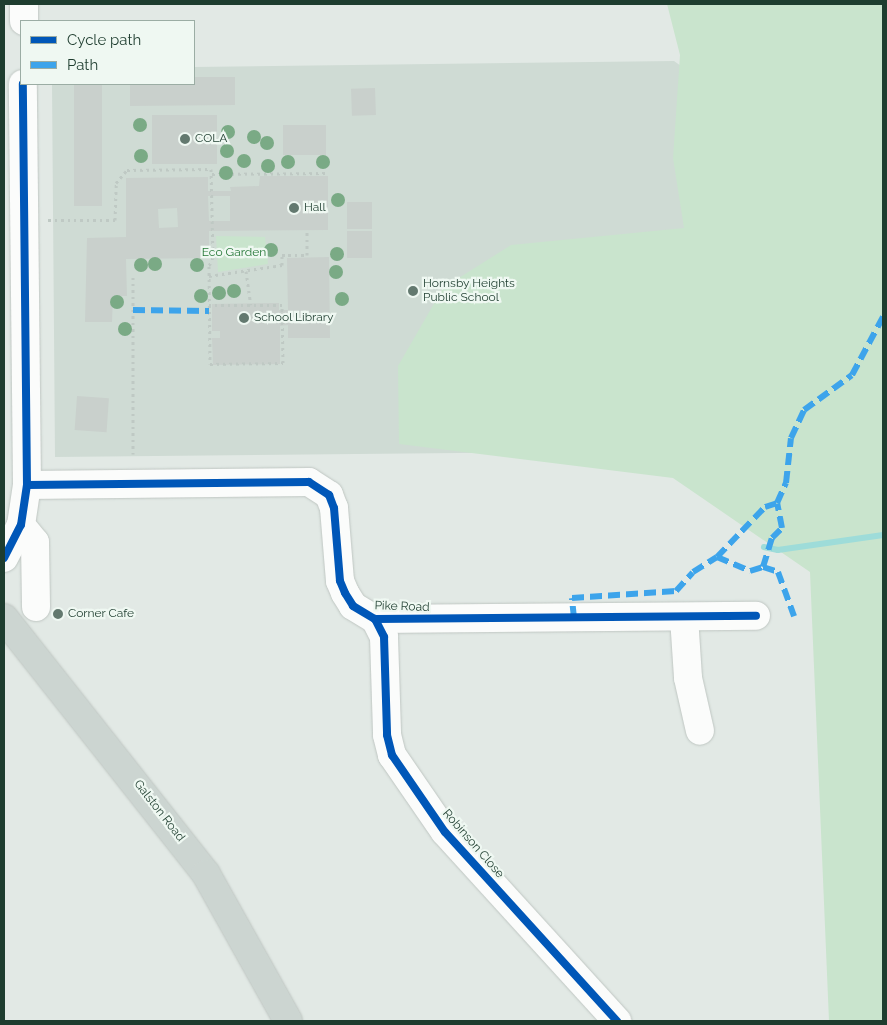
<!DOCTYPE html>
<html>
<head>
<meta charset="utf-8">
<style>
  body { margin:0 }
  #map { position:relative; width:887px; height:1025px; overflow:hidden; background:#e2e9e5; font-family:Raleway,sans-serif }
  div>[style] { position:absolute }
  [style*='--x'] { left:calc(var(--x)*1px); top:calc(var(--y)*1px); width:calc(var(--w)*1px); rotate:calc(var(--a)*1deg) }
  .built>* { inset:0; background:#cfdbd4 }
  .green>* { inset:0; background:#c9e4cd }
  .stream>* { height:5.5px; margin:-2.75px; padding:0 2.75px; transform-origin:2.75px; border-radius:2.75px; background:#9edcd9 }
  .building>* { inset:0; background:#c9d0cc; transform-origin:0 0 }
  .path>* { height:3px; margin-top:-1.5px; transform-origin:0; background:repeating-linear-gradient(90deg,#bfc9c4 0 2.5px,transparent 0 6.5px) }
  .roads { filter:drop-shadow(0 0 1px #bfc6c2) drop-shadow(0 0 1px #bfc6c2) }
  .minor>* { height:28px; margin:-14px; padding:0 14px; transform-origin:14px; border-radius:14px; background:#fbfcfb }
  .major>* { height:28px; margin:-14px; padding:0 14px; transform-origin:14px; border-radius:14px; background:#ccd5d1 }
  .quiet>* { height:6px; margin-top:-3px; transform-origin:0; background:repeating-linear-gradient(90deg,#3da4eb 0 12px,transparent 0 18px) }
  .cycleway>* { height:8px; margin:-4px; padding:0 4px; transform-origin:4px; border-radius:4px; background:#0057b8 }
  .trees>* { width:14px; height:14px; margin:-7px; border-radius:50%; background:#7aaa85 }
  .dots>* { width:14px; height:14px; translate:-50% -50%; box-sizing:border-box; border:2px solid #eff8f2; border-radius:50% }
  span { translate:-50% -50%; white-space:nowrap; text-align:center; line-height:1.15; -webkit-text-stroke:4.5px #eff8f2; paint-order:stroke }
  .poi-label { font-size:12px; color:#1e3d2f }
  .left { translate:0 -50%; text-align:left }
  .park-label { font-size:12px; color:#257737 }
  .street-label { font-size:12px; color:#1e3d2f }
  .frame { position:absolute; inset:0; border:5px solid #1e3d2f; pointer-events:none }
  .legend { position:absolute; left:20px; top:20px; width:175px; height:65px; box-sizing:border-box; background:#eff8f2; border:1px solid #9bada4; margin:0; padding:6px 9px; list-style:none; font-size:15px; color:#1e3d2f }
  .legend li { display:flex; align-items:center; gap:10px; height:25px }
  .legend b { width:25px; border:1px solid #9bada4 }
</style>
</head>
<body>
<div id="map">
  <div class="built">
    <i style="clip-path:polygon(674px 61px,773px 132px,772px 450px,55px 457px,52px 84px,194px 84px,194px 67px)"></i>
  </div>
  <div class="green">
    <i style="clip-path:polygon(667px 4px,883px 4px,883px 1021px,829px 1021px,810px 572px,673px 478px,399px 444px,398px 366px,443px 288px,511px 245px,684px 228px,673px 158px,680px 55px)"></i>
    <i style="clip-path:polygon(216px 236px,265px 237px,268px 264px,218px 272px)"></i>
  </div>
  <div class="stream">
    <i style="--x:764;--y:547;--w:14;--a:12"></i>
    <i style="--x:778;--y:550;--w:106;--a:-8.1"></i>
  </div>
  <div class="building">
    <i style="clip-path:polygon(194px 77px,235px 77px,235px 105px,130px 106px,130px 84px,194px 84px)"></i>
    <i style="left:74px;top:84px;width:28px;height:122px"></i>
    <i style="left:375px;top:88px;width:27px;height:24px;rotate:88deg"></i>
    <i style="left:152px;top:115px;width:65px;height:49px"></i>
    <i style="left:283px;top:125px;width:43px;height:30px"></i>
    <i style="clip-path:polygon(evenodd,260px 176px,328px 176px,328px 230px,209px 231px,209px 258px,126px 259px,127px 296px,113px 296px,112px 322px,85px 322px,87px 238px,126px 237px,126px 178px,208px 177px,208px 191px,231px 191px,230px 187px,259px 186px,260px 176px,208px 196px,230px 196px,230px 221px,209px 221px,208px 196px,260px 176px,177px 208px,178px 227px,159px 228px,158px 209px,177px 208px)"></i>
    <i style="left:347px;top:202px;width:25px;height:27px"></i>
    <i style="left:372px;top:231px;width:27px;height:25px;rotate:90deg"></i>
    <i style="clip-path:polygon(329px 257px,330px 338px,288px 338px,288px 325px,280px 326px,280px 364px,213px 365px,212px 338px,220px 338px,220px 331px,212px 331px,212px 304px,279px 303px,279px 310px,288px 310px,287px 258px)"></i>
    <i style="left:77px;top:396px;width:32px;height:34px;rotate:4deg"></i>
  </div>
  <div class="path">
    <i style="--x:212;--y:174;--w:115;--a:-0.5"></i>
    <i style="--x:48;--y:220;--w:67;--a:0"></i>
    <i style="--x:115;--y:220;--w:37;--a:-88"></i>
    <i style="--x:116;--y:183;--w:17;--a:-50"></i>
    <i style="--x:127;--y:170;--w:84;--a:-0.7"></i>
    <i style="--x:211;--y:169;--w:88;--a:88.7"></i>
    <i style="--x:213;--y:257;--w:10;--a:114"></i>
    <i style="--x:209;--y:266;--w:98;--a:89.4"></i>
    <i style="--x:210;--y:364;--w:73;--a:-0.8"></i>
    <i style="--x:283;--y:363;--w:58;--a:-91"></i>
    <i style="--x:282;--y:305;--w:73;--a:180"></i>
    <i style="--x:246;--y:271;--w:34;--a:82"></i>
    <i style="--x:209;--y:276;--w:74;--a:-8.6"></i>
    <i style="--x:282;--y:265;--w:10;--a:-90"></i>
    <i style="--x:282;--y:255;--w:25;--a:0"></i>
    <i style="--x:307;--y:255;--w:23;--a:-90"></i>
    <i style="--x:133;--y:277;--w:177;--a:90"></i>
  </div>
  <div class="roads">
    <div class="minor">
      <i style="--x:24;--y:21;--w:17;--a:-90"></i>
      <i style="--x:27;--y:485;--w:282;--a:-0.6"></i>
      <i style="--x:309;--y:482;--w:24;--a:33"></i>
      <i style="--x:329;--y:495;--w:14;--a:69"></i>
      <i style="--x:334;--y:508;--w:73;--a:85.3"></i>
      <i style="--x:340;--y:581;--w:13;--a:67"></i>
      <i style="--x:345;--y:593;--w:15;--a:58"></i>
      <i style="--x:353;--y:606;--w:26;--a:31"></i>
      <i style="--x:375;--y:619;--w:381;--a:-0.5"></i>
      <i style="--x:21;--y:525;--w:22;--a:51"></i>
      <i style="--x:35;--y:542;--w:65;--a:89.1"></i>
      <i style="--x:4;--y:558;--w:37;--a:-63"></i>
      <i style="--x:21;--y:525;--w:40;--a:-81.5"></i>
      <i style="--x:27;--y:485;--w:401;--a:-90.6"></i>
      <i style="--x:684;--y:617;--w:61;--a:86.2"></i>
      <i style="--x:688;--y:678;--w:54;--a:77.2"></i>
      <i style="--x:375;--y:619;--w:20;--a:63"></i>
      <i style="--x:384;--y:637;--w:98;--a:88.2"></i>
      <i style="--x:387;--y:735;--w:21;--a:76"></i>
      <i style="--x:392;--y:755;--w:93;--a:55.5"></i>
      <i style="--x:445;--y:832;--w:256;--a:47.7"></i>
    </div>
    <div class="major">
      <i style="--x:4;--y:618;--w:326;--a:51.7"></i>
      <i style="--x:206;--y:874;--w:168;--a:60.8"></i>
    </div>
  </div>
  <div class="quiet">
    <i style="--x:133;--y:310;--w:76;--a:0.8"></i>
    <i style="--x:717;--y:557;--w:69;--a:-46.2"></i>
    <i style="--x:765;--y:507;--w:13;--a:-18"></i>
    <i style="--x:763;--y:567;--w:30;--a:-73"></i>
    <i style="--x:772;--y:538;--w:14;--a:-45"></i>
    <i style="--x:782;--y:528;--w:25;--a:-101"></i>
    <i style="--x:777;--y:503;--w:22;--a:-66"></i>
    <i style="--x:786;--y:483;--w:45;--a:-83.7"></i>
    <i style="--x:791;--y:438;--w:31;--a:-65"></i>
    <i style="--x:804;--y:410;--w:59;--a:-36.1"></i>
    <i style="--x:852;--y:375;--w:66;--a:-61.9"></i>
    <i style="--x:574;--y:618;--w:20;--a:-96"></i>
    <i style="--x:572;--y:598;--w:104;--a:-3.9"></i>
    <i style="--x:676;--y:591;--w:25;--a:-48"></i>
    <i style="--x:693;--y:572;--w:28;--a:-32"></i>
    <i style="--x:717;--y:557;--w:36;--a:23"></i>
    <i style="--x:750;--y:571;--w:14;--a:-17"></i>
    <i style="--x:763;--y:567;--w:16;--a:18"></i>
    <i style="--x:778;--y:572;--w:47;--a:70"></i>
  </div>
  <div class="cycleway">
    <i style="--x:27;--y:485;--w:282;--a:-0.6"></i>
    <i style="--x:309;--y:482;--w:24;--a:33"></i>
    <i style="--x:329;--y:495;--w:14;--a:69"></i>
    <i style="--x:334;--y:508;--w:73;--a:85.3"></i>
    <i style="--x:340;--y:581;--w:13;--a:67"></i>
    <i style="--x:345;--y:593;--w:15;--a:58"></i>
    <i style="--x:353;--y:606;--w:26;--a:31"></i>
    <i style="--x:375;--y:619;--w:381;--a:-0.5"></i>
    <i style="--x:4;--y:558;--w:37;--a:-63"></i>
    <i style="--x:21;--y:525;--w:40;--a:-81.5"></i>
    <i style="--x:27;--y:485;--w:401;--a:-90.6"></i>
    <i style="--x:375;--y:619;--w:20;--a:63"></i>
    <i style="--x:384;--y:637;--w:98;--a:88.2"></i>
    <i style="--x:387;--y:735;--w:21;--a:76"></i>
    <i style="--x:392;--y:755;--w:93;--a:55.5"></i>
    <i style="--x:445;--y:832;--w:256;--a:47.7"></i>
  </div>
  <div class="trees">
    <i style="left:140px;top:125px"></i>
    <i style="left:228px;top:132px"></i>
    <i style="left:254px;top:137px"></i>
    <i style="left:267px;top:143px"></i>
    <i style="left:227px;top:151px"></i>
    <i style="left:141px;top:156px"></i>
    <i style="left:244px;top:161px"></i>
    <i style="left:288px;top:162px"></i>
    <i style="left:323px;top:162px"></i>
    <i style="left:268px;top:166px"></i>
    <i style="left:226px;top:173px"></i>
    <i style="left:338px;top:200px"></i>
    <i style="left:271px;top:250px"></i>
    <i style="left:337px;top:254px"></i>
    <i style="left:155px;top:264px"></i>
    <i style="left:141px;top:265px"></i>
    <i style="left:197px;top:265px"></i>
    <i style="left:336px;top:272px"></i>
    <i style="left:234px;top:291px"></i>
    <i style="left:219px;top:293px"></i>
    <i style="left:201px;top:296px"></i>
    <i style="left:342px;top:299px"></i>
    <i style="left:117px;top:302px"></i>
    <i style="left:125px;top:329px"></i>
  </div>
  <div class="dots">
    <i style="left:185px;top:139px;background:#63796f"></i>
    <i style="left:294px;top:208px;background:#63796f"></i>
    <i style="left:413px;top:291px;background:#63796f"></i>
    <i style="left:244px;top:318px;background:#63796f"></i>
    <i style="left:58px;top:614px;background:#63796f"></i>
  </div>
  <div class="poi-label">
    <span class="left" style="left:195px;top:139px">COLA</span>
    <span class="left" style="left:304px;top:208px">Hall</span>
    <span class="left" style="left:423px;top:291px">Hornsby Heights<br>Public School</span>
    <span class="left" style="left:254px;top:318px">School Library</span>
    <span class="left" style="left:68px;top:614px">Corner Cafe</span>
  </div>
  <div class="park-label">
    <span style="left:234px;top:253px">Eco Garden</span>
  </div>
  <div class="street-label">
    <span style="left:402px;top:607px;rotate:2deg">Pike Road</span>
    <span style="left:159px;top:811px;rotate:52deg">Galston Road</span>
    <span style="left:473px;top:844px;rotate:49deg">Robinson Close</span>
  </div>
  <div class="frame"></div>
  <ul class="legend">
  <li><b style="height:6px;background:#0057b8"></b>Cycle path</li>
  <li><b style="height:6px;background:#3da4eb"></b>Path</li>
  </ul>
</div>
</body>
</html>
